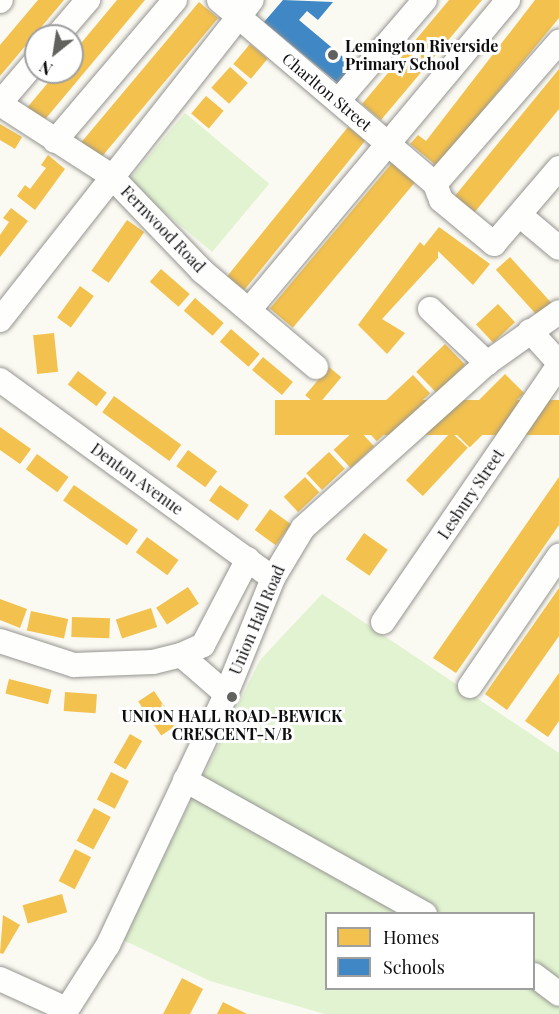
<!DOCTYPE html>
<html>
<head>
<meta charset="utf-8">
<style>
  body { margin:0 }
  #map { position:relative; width:559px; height:1014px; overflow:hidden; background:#fbfaf2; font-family:"Playfair Display",serif }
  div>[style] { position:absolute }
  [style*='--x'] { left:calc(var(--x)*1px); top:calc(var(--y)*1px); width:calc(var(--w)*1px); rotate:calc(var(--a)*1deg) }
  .green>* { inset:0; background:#e1f3d0; transform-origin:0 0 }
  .homes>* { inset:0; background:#f2c14e; transform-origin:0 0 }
  .schools>* { inset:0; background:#3f88c5 }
  .roads { filter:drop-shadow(0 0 2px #959491) drop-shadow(0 0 2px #959491) }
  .minor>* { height:24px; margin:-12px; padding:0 12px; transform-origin:12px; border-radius:12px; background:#fefefd }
  .dots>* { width:16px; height:16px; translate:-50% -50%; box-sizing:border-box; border:3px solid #fff; border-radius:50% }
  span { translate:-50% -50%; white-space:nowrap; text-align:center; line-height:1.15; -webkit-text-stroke:6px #fff; paint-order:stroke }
  .poi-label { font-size:16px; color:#0e0e0e; font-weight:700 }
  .left { translate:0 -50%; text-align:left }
  .street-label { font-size:16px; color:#0e0e0e }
  .legend { position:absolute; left:325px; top:912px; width:210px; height:78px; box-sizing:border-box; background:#fff; border:2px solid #9f9f9f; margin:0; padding:8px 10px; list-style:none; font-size:18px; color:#0e0e0e }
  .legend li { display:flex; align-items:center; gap:12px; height:30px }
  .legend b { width:30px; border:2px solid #9f9f9f }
  .north { position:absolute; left:24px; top:24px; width:60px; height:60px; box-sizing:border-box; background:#fff; border:2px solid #9f9f9f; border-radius:50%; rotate:210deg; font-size:16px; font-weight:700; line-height:24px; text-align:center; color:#0e0e0e }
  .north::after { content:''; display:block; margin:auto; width:21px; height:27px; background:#61615e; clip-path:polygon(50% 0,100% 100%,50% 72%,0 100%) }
</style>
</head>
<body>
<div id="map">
  <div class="green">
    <i style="left:185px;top:113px;width:110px;height:89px;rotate:40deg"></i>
    <i style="clip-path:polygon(evenodd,322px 594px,559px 753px,559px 1014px,325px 1014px,210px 981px,123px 940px,260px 660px,322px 594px,326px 914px,534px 914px,534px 988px,326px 988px,326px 914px)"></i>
  </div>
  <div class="homes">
    <i style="clip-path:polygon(38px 0,64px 0,0 76px,0 45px)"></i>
    <i style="clip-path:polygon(117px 0,145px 0,42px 123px,26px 109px,57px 72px,72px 72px,72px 54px)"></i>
    <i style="clip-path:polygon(449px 0,482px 0,381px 120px,362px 104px)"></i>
    <i style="clip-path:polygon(535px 0,559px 0,559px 18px,437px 166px,410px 144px,418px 135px,426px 141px)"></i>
    <i style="left:199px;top:2px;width:25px;height:186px;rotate:40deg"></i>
    <i style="left:250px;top:44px;width:23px;height:26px;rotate:40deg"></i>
    <i style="left:230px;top:67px;width:24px;height:28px;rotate:42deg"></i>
    <i style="clip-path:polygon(559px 69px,559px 109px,474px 213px,454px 197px)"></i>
    <i style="left:206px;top:96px;width:23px;height:23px;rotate:40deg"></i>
    <i style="clip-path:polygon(0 124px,22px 137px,15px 149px,0 140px)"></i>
    <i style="left:348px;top:127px;width:22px;height:192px;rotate:39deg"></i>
    <i style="clip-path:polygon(48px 155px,65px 169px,35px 210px,17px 196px,25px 185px,30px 189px,46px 168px,41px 165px)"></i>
    <i style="left:392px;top:163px;width:30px;height:190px;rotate:40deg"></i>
    <i style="clip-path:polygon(11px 208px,28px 221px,0 257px,0 235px,9px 222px,3px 218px)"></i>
    <i style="left:127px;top:220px;width:21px;height:62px;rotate:35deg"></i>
    <i style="clip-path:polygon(439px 227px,490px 264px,473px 285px,438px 251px,438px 258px,382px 319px,405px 333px,387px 354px,358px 325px,420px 242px,424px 246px)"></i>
    <i style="left:510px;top:257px;width:64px;height:19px;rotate:48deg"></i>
    <i style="left:161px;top:269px;width:38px;height:17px;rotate:41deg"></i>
    <i style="left:80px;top:286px;width:17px;height:39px;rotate:36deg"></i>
    <i style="left:195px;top:298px;width:38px;height:17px;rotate:41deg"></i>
    <i style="left:498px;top:304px;width:25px;height:30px;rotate:47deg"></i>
    <i style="left:231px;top:329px;width:38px;height:17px;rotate:41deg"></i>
    <i style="left:54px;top:333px;width:39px;height:21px;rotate:84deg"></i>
    <i style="left:445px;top:344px;width:29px;height:40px;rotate:46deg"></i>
    <i style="left:263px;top:357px;width:39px;height:17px;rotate:40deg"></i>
    <i style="left:329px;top:367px;width:16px;height:37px;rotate:40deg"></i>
    <i style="left:78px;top:371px;width:36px;height:17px;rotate:37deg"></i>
    <i style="left:505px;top:374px;width:27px;height:77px;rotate:45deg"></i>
    <i style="left:413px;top:375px;width:25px;height:38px;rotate:47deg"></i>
    <i style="left:114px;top:396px;width:83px;height:20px;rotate:36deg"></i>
    <i style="left:559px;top:400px;width:35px;height:284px;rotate:90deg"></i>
    <i style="left:383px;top:404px;width:23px;height:30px;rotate:47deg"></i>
    <i style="clip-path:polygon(0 427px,31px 449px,20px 464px,0 450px)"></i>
    <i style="left:357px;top:428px;width:25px;height:32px;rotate:47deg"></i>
    <i style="left:451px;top:432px;width:23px;height:66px;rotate:43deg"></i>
    <i style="left:188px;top:450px;width:36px;height:20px;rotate:36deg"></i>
    <i style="left:329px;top:452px;width:23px;height:31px;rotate:47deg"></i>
    <i style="left:37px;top:454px;width:39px;height:19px;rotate:36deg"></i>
    <i style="left:305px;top:477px;width:21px;height:29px;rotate:47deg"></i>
    <i style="clip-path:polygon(559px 477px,559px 525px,456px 673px,433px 658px)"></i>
    <i style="left:74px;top:485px;width:78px;height:19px;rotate:35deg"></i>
    <i style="left:220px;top:485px;width:35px;height:19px;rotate:35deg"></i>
    <i style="left:270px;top:509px;width:26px;height:26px;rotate:36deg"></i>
    <i style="left:364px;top:533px;width:29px;height:32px;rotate:35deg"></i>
    <i style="left:147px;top:537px;width:39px;height:19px;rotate:36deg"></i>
    <i style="left:188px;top:587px;width:20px;height:38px;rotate:57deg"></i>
    <i style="clip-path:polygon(559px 588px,559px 636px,507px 710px,485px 694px)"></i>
    <i style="clip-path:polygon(0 599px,27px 609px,20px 628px,0 620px)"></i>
    <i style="left:151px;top:608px;width:20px;height:37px;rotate:72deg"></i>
    <i style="left:31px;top:611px;width:38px;height:20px;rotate:12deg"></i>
    <i style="left:72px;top:617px;width:38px;height:20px;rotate:2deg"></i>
    <i style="clip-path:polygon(559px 673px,559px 721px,548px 737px,525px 721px)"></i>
    <i style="left:9px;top:679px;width:44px;height:15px;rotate:14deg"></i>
    <i style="left:154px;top:691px;width:41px;height:19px;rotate:56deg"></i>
    <i style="left:65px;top:692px;width:32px;height:19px;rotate:4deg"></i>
    <i style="left:130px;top:734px;width:14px;height:33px;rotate:30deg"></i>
    <i style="left:111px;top:772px;width:20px;height:31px;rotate:27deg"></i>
    <i style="left:94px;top:808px;width:19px;height:37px;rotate:28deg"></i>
    <i style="left:75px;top:849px;width:18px;height:36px;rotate:27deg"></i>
    <i style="left:62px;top:894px;width:19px;height:41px;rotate:74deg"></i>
    <i style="clip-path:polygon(3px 915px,20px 925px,3px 954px,0 953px)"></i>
    <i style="clip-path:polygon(182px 978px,203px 989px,190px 1014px,163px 1014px)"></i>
    <i style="clip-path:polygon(223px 1002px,247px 1014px,217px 1014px)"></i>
  </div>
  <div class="schools">
    <i style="clip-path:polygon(283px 0,333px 2px,318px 20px,307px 11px,299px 20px,355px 67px,340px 85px,264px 22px)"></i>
  </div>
  <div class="roads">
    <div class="minor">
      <i style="--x:219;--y:0;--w:284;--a:40.4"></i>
      <i style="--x:435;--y:184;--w:17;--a:69"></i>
      <i style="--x:441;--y:200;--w:69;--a:39.7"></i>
      <i style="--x:494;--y:244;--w:100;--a:-49.5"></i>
      <i style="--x:0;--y:1;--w:1;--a:-45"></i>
      <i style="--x:57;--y:36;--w:48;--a:-49.3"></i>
      <i style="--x:338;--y:101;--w:133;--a:-49.3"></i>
      <i style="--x:0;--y:103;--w:55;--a:-49.4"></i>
      <i style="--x:0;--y:104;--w:131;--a:32.8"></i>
      <i style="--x:110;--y:175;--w:133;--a:46.2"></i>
      <i style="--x:202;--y:271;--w:149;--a:40.1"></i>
      <i style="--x:55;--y:141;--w:185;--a:-49.6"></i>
      <i style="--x:435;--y:184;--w:189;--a:-48.9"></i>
      <i style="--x:528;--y:222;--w:40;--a:40"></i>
      <i style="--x:430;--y:309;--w:79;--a:43.5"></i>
      <i style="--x:249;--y:310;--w:404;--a:-50.1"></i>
      <i style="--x:0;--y:320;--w:407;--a:-51.8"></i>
      <i style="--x:530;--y:331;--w:43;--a:47.8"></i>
      <i style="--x:0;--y:380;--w:337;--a:36"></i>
      <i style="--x:383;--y:622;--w:311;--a:-55.6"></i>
      <i style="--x:0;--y:641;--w:78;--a:18"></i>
      <i style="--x:74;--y:665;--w:79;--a:-2.2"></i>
      <i style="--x:153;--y:662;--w:29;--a:-14"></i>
      <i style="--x:181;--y:655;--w:24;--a:-24"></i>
      <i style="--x:203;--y:645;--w:97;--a:-62.4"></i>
      <i style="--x:181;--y:655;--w:60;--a:40.9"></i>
      <i style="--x:470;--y:686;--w:158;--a:-55.6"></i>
      <i style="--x:185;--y:780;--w:275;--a:29.2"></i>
      <i style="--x:534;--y:975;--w:31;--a:37"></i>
      <i style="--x:0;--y:979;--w:72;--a:24.4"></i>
      <i style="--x:64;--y:1014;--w:82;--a:-57.5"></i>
      <i style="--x:108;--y:945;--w:277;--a:-64.8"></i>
      <i style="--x:226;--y:694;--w:125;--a:-67.9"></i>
      <i style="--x:273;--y:578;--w:58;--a:-59"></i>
      <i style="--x:303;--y:528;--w:247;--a:-41.9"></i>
      <i style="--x:487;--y:363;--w:88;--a:-35.3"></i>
    </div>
  </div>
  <div class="dots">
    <i style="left:333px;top:55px;background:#61615e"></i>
    <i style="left:232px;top:697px;background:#61615e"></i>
  </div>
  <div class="poi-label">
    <span class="left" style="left:345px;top:55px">Lemington Riverside<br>Primary School</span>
    <span style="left:232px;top:725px">UNION HALL ROAD-BEWICK<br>CRESCENT-N/B</span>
  </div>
  <div class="street-label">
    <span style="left:327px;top:92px;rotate:40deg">Charlton Street</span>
    <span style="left:163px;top:229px;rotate:46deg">Fernwood Road</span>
    <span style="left:137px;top:479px;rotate:36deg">Denton Avenue</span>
    <span style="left:471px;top:494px;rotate:-56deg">Lesbury Street</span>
    <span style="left:257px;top:620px;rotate:-67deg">Union Hall Road</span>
  </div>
  <ul class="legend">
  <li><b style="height:16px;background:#f2c14e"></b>Homes</li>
  <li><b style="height:16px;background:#3f88c5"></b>Schools</li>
  </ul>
  <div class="north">N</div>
</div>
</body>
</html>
